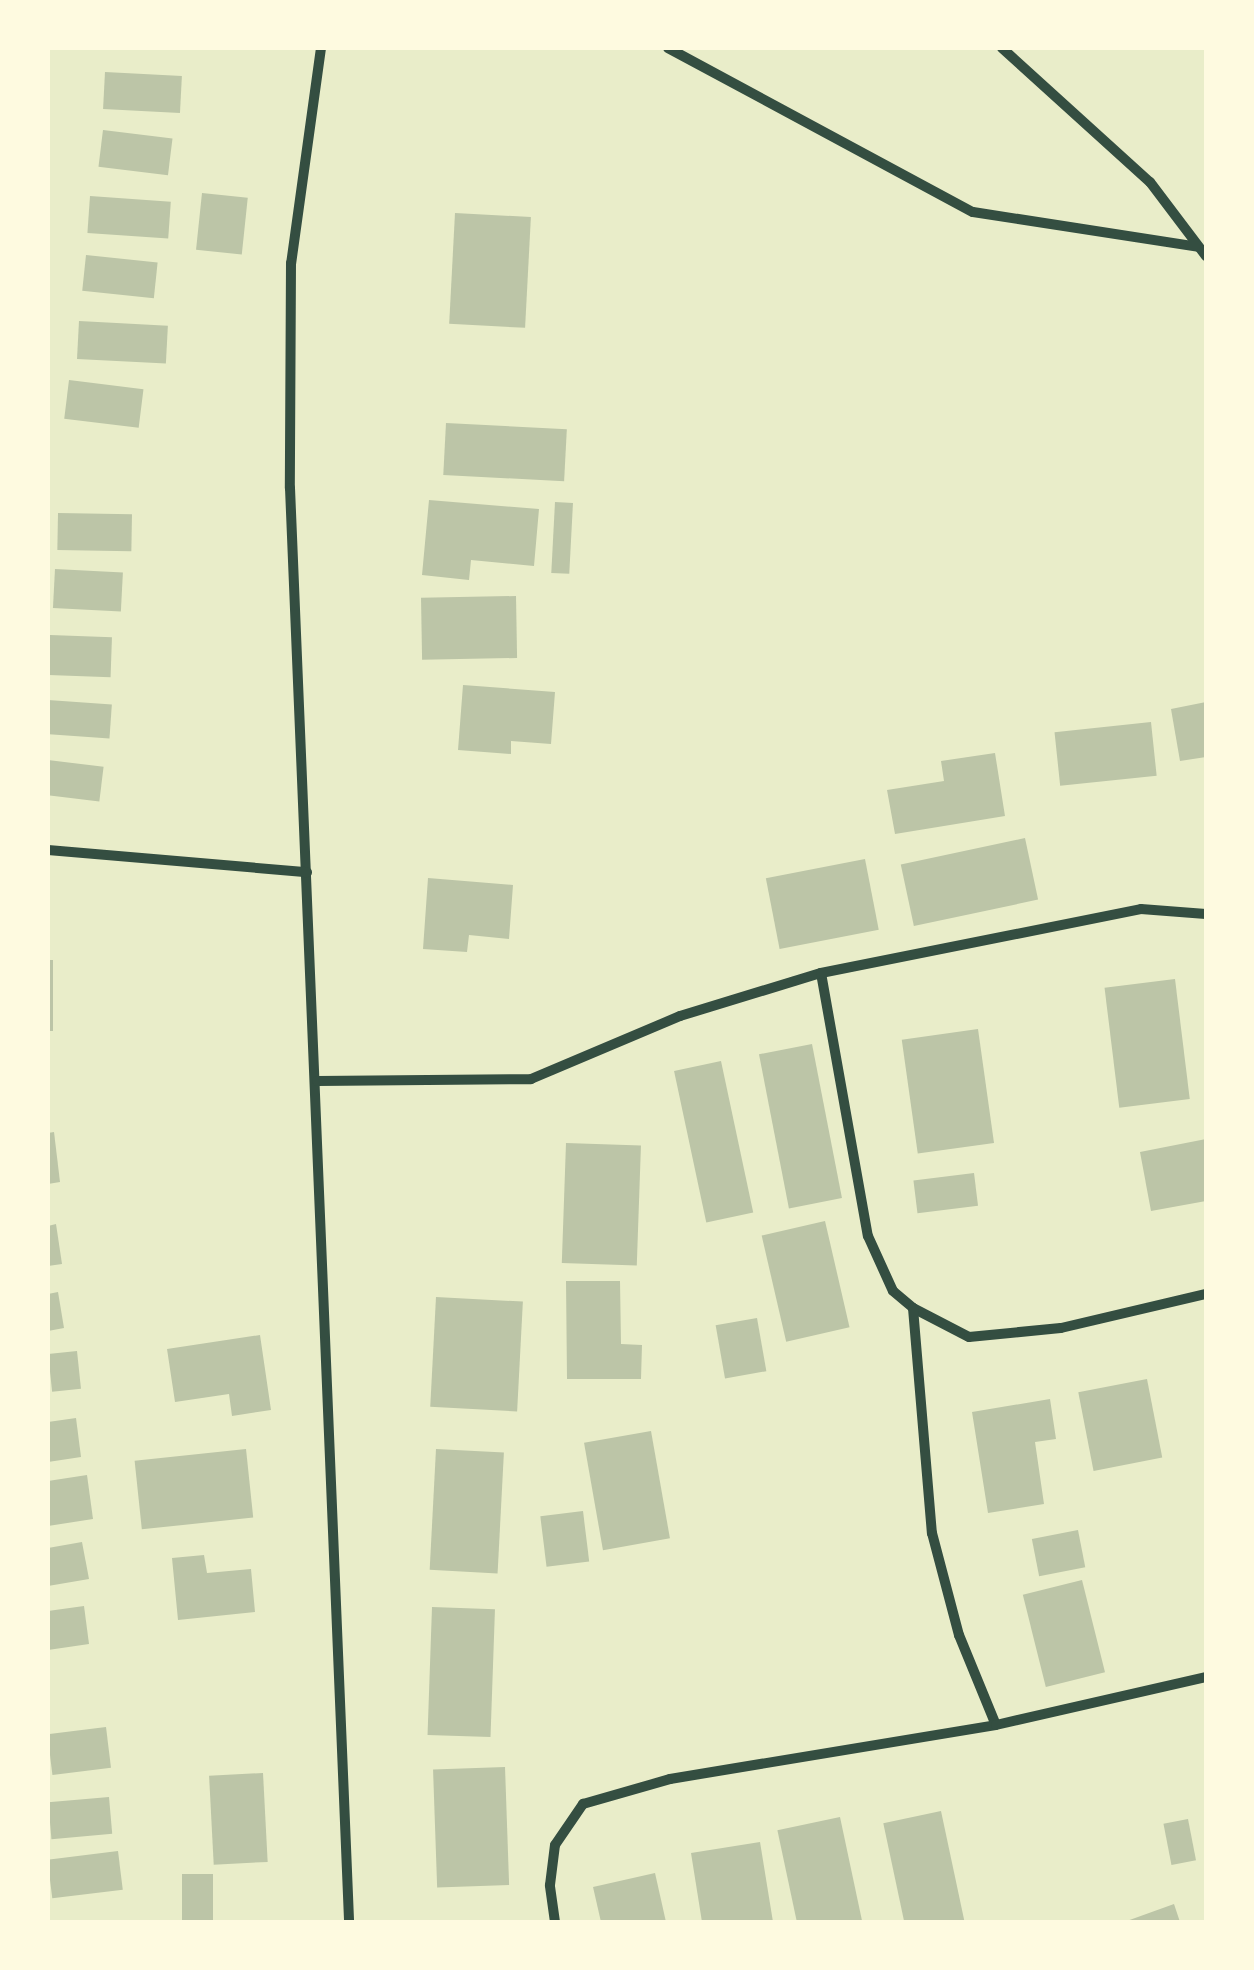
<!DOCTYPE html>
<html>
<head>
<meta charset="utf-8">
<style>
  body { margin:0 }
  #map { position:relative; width:1254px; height:1970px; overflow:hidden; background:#e9edc9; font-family:Ubuntu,sans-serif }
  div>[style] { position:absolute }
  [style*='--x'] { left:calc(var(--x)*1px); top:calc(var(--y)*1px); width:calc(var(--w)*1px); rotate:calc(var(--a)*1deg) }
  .building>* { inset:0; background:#bcc5a7; transform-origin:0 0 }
  .minor>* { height:10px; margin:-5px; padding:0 5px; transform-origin:5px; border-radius:5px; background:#344e41 }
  span { translate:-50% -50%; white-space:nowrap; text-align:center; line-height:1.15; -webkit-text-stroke:8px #fefae0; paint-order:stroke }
  .frame { position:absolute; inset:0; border:50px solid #fefae0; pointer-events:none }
</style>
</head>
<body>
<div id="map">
  <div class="building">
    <i style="left:105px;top:72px;width:77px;height:37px;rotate:3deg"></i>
    <i style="left:103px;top:130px;width:70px;height:37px;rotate:7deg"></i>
    <i style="left:202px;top:193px;width:46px;height:57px;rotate:6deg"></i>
    <i style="left:90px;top:196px;width:81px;height:37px;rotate:4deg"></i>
    <i style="left:455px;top:213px;width:76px;height:111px;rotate:3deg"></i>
    <i style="left:86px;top:255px;width:72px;height:36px;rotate:6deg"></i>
    <i style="left:79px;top:321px;width:89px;height:38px;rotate:3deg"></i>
    <i style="left:69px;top:380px;width:75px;height:39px;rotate:7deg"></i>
    <i style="left:446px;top:423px;width:121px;height:52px;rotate:3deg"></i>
    <i style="clip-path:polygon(429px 500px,539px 509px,534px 566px,471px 560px,469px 580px,422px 575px)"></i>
    <i style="left:555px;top:502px;width:18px;height:71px;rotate:3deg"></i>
    <i style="left:58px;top:513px;width:74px;height:37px;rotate:1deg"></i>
    <i style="left:55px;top:569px;width:68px;height:39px;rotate:3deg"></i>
    <i style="left:516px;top:596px;width:62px;height:95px;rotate:89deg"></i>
    <i style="left:50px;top:635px;width:62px;height:40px;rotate:2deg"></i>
    <i style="clip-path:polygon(463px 685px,555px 692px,551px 744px,511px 741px,511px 754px,458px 750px)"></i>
    <i style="left:48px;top:700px;width:64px;height:34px;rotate:4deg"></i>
    <i style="clip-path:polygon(1206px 702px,1206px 757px,1180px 761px,1171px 709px)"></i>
    <i style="left:1151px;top:722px;width:54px;height:97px;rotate:84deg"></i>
    <i style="clip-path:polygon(995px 753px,1005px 816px,895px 834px,887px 790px,944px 781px,941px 761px)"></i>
    <i style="left:48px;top:760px;width:56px;height:35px;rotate:7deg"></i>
    <i style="left:1025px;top:838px;width:63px;height:127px;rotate:78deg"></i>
    <i style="left:865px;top:859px;width:72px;height:101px;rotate:79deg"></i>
    <i style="clip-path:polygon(428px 878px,513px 885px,509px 939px,469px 935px,467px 952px,423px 949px)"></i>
    <i style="left:48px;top:960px;width:5px;height:71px"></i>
    <i style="left:1175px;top:979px;width:121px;height:71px;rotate:83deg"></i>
    <i style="left:978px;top:1029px;width:115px;height:77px;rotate:82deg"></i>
    <i style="left:812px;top:1044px;width:157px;height:54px;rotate:79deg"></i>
    <i style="left:721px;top:1061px;width:155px;height:48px;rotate:78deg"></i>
    <i style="clip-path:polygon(54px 1132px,60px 1182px,48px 1184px,48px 1133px)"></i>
    <i style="clip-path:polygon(1206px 1139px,1206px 1201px,1151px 1211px,1140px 1152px)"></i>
    <i style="left:566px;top:1143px;width:75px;height:120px;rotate:2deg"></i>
    <i style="left:974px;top:1173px;width:33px;height:61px;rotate:83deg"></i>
    <i style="left:825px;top:1221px;width:109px;height:65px;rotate:77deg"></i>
    <i style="clip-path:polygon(56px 1224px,62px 1264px,48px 1266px,48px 1226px)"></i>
    <i style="clip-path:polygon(566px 1281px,620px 1281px,621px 1344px,642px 1345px,641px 1379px,567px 1379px)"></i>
    <i style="clip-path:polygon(58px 1292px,64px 1328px,48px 1331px,48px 1294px)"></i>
    <i style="left:436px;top:1297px;width:87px;height:110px;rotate:3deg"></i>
    <i style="left:757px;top:1318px;width:54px;height:42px;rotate:80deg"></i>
    <i style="clip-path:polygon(260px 1335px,271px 1410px,232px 1416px,229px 1394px,175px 1402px,167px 1349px)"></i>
    <i style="left:77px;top:1351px;width:38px;height:29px;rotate:84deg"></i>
    <i style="left:1147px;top:1379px;width:80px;height:70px;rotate:79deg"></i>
    <i style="clip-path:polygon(1050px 1399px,1056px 1439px,1035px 1442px,1044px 1504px,988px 1513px,972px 1412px)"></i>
    <i style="clip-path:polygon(76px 1418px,81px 1457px,48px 1462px,48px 1422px)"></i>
    <i style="left:651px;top:1431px;width:109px;height:68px;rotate:80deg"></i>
    <i style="left:246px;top:1449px;width:69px;height:112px;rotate:84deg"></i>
    <i style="left:436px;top:1449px;width:68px;height:121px;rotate:3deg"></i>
    <i style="clip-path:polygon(87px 1475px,93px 1519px,48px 1526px,48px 1481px)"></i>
    <i style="left:583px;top:1511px;width:51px;height:43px;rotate:83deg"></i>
    <i style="left:1078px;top:1530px;width:38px;height:47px;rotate:79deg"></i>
    <i style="clip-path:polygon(82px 1542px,89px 1579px,48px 1586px,48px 1548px)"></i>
    <i style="clip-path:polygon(204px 1555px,207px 1573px,251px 1569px,255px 1612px,178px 1620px,172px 1558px)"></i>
    <i style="left:1082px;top:1580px;width:95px;height:61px;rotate:76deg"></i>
    <i style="clip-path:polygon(84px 1606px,89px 1644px,48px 1650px,48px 1611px)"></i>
    <i style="left:432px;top:1607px;width:63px;height:128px;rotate:2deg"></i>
    <i style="left:106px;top:1727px;width:41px;height:59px;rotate:83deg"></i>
    <i style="left:505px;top:1767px;width:118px;height:72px;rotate:88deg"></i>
    <i style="left:263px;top:1773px;width:89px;height:54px;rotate:87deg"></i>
    <i style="left:109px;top:1797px;width:37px;height:61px;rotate:85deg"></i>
    <i style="left:941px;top:1811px;width:114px;height:59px;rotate:78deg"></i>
    <i style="left:840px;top:1817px;width:107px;height:64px;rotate:78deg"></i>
    <i style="left:1188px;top:1819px;width:42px;height:25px;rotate:79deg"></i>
    <i style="clip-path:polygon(760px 1842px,773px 1922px,702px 1922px,691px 1853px)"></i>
    <i style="left:118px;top:1851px;width:39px;height:71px;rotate:83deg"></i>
    <i style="clip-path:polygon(655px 1873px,666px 1922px,601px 1922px,593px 1887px)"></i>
    <i style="left:182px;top:1874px;width:31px;height:48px"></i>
    <i style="clip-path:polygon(1174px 1904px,1180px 1922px,1124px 1922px)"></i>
  </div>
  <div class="minor">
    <i style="--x:321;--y:48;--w:217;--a:97.9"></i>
    <i style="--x:291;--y:263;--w:225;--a:90.3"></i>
    <i style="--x:290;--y:488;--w:1435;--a:87.64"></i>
    <i style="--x:668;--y:48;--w:346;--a:28.3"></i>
    <i style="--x:973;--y:212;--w:228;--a:8.8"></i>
    <i style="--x:1002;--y:48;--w:200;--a:42.2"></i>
    <i style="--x:1150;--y:182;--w:93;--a:52.9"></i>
    <i style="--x:48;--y:850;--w:260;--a:4.9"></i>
    <i style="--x:821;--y:973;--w:267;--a:79.9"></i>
    <i style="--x:868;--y:1236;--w:60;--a:65.6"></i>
    <i style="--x:893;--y:1291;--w:26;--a:40"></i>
    <i style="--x:913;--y:1308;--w:63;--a:27.4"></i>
    <i style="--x:969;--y:1337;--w:92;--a:-5.6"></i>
    <i style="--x:1061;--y:1328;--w:149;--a:-13.2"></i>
    <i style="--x:317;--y:1081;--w:214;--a:-0.5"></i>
    <i style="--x:531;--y:1079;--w:162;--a:-22.9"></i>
    <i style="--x:680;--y:1016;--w:147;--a:-17"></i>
    <i style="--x:821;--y:973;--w:326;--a:-11.3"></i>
    <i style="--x:1141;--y:909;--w:65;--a:4.4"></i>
    <i style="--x:913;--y:1308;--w:226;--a:85.2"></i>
    <i style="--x:932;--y:1533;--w:106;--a:75.2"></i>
    <i style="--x:959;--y:1635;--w:97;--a:67.7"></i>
    <i style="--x:555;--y:1922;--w:37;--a:-98"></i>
    <i style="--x:550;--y:1885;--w:40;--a:-82.9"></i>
    <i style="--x:555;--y:1845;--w:50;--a:-55.7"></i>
    <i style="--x:583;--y:1804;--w:91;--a:-16"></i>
    <i style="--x:670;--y:1779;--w:330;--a:-9.4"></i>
    <i style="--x:996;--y:1725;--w:215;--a:-12.9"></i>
  </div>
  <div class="frame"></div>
</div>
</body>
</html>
